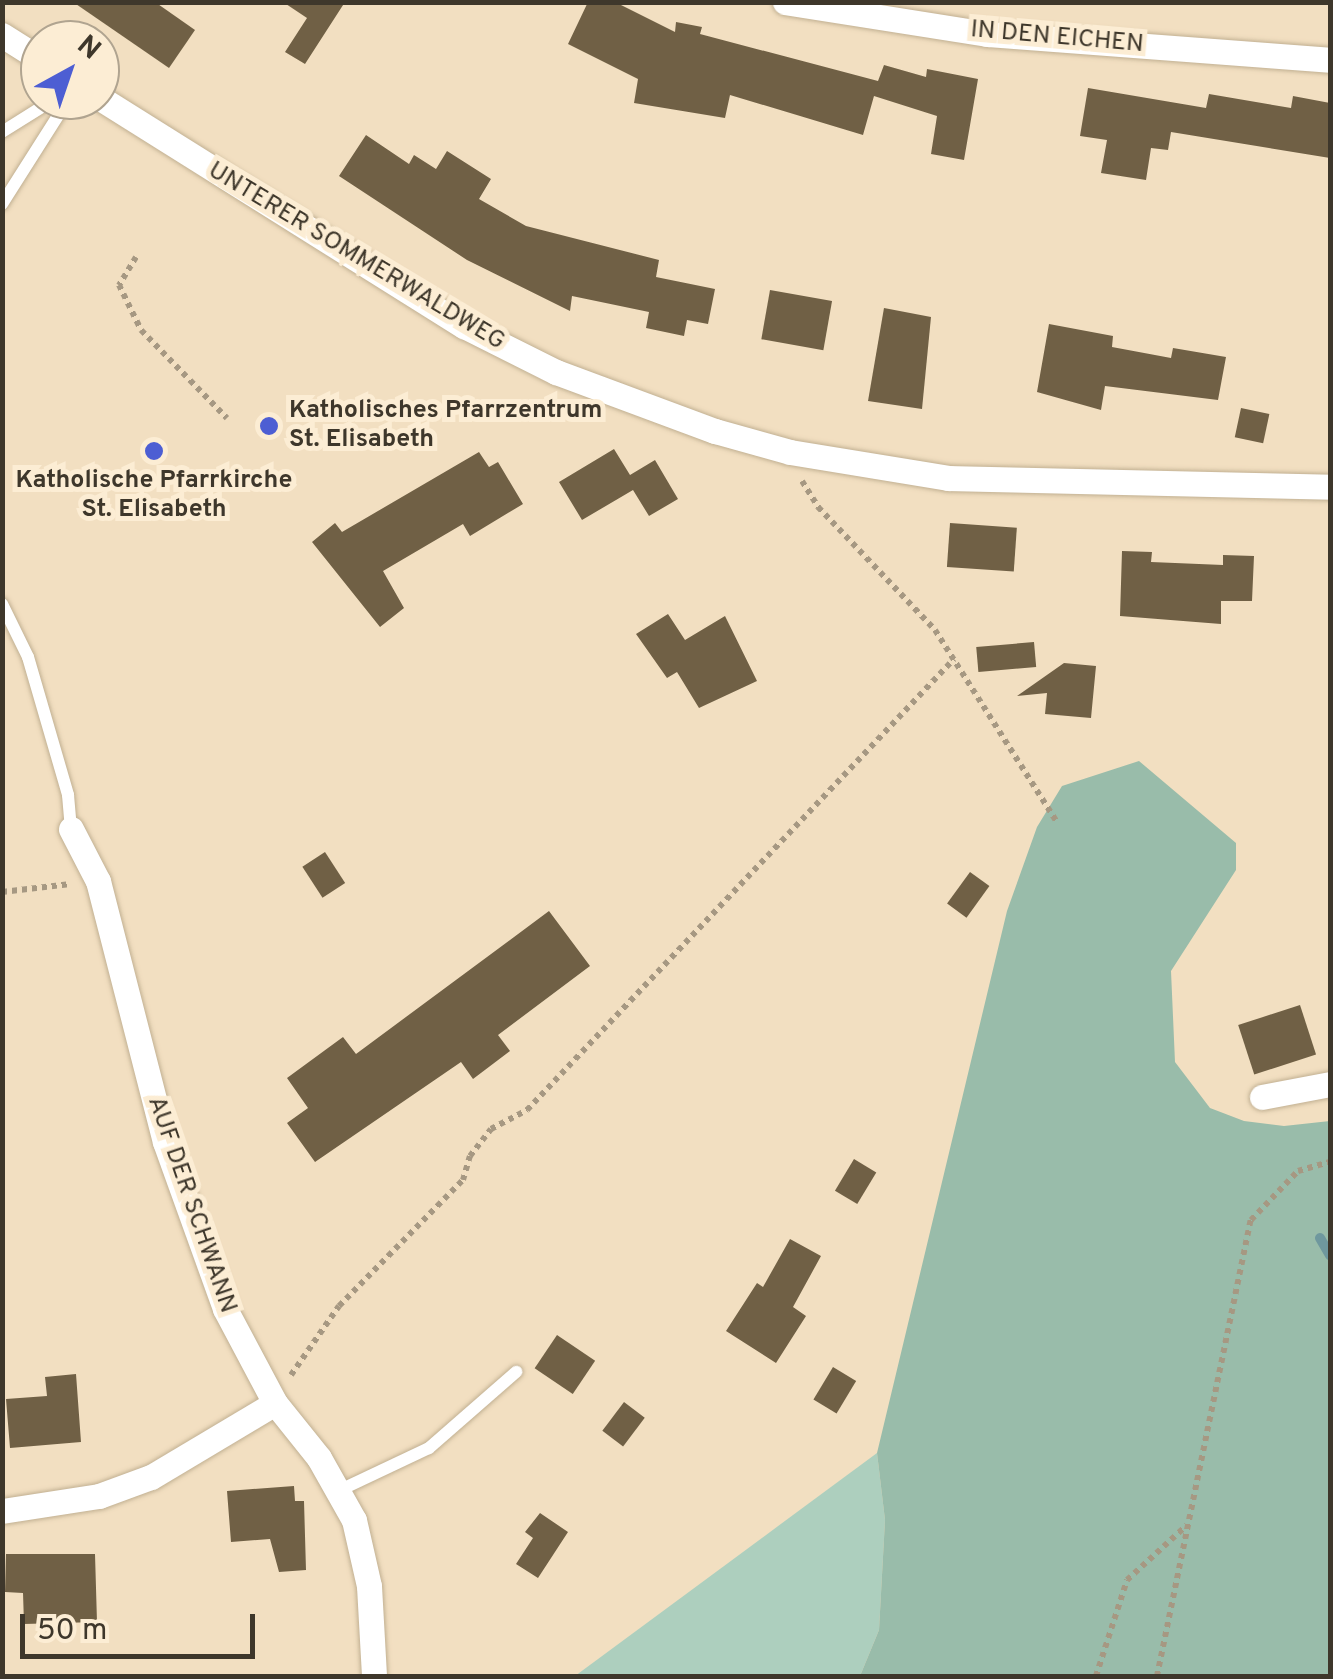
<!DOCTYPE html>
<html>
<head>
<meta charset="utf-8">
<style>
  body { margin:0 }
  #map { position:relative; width:1333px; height:1679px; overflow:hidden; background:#f2dfc1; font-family:Overpass,sans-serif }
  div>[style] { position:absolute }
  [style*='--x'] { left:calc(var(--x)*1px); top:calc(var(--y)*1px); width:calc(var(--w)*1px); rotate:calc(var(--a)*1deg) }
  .green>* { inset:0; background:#adcfbe }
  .forest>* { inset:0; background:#99bcaa }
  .stream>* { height:10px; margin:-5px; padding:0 5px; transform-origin:5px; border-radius:5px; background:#6f989e }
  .building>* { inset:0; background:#706045; transform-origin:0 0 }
  .path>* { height:6px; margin-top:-3px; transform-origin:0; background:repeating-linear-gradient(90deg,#a69882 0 5px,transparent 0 10px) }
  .roads { filter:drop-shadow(0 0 2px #c1b092) drop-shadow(0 0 2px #c1b092) }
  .service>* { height:12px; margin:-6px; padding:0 6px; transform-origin:6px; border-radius:6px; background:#fff }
  .minor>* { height:25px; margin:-12.5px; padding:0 12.5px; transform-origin:12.5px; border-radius:12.5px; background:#fff }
  .dots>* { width:28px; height:28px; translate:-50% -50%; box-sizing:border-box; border:5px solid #fcedd4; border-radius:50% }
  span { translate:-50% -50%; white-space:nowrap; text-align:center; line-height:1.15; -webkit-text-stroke:10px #fcedd4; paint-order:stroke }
  .street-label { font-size:25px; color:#3e372b }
  .poi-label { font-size:25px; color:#3e372b; font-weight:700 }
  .left { translate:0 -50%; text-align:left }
  .frame { position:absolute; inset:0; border:5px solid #3e372b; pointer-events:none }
  .north { position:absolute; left:20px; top:20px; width:100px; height:100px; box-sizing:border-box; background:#fcedd4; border:2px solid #b0a490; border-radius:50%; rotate:40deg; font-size:28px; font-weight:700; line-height:40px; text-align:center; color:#3e372b }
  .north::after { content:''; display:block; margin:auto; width:35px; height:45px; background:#4d5ed3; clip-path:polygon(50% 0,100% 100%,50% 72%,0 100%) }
  .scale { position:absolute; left:20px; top:1614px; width:235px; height:45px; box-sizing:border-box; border:5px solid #3e372b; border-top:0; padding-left:12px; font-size:30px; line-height:35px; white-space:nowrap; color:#3e372b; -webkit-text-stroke:8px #fcedd4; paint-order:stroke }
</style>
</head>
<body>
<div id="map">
  <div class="green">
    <i style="clip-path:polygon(877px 1453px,885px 1520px,879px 1630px,860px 1676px,575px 1676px)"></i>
  </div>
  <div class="forest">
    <i style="clip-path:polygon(1139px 761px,1236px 843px,1236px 870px,1171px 971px,1175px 1062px,1210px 1108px,1244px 1121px,1284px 1126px,1330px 1121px,1330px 1676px,860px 1676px,879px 1630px,885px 1520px,877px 1453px,1007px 911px,1037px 827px,1062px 786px)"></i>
  </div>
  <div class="stream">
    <i style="--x:1320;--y:1238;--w:20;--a:60"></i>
  </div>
  <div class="building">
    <i style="clip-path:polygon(73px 2px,155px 2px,195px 30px,169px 68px)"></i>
    <i style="clip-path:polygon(283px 2px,345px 2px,305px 64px,285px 52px,307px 18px)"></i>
    <i style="clip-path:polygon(588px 2px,615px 2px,675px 32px,676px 22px,702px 27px,700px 34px,878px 81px,884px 65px,926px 77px,927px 69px,978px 79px,964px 160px,931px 154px,937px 116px,874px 96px,863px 135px,730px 95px,725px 118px,634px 103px,638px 79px,568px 44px)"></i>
    <i style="clip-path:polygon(1088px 88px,1206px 108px,1209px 94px,1291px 108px,1293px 96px,1330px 103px,1330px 158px,1171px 132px,1168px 150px,1151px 148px,1146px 180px,1101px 173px,1107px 140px,1080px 136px)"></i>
    <i style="clip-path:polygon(366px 135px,409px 164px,414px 155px,436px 169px,447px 151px,491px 179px,479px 199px,526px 226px,659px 260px,656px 277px,715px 289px,708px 324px,687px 320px,684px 336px,646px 328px,649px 312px,572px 296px,570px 311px,467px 260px,339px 176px)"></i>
    <i style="left:770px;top:290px;width:63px;height:50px;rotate:10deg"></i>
    <i style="clip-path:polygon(884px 308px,931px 317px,922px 409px,868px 401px)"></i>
    <i style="clip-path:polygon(1049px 324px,1113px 336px,1112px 347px,1171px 358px,1173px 348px,1226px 357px,1218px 400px,1105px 386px,1101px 410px,1037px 392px)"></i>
    <i style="left:1241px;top:408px;width:29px;height:30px;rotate:12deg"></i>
    <i style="clip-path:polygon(614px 449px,630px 475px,655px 460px,678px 499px,649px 516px,633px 490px,582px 520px,559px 482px)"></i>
    <i style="clip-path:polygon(479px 452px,489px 467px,498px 462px,523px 504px,470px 536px,463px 524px,383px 571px,404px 608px,380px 627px,312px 542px,335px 523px,342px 532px)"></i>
    <i style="left:950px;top:523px;width:67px;height:44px;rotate:4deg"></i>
    <i style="clip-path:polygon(1122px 551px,1152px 552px,1151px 562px,1223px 565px,1223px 555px,1254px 556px,1252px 601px,1221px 601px,1221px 624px,1120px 616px)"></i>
    <i style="clip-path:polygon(668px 614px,685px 640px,725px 616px,757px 681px,699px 708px,677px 672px,667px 678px,636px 634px)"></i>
    <i style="left:1034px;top:642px;width:25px;height:58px;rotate:85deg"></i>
    <i style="clip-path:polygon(1064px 663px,1096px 666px,1091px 718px,1045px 714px,1047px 693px,1017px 696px)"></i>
    <i style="left:325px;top:852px;width:37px;height:27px;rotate:57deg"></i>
    <i style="left:970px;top:872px;width:24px;height:39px;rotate:36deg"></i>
    <i style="clip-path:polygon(549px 911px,590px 966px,498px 1035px,510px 1051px,473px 1079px,461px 1062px,315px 1162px,287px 1123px,308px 1108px,287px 1078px,343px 1037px,356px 1054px)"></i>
    <i style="left:1300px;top:1005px;width:52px;height:65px;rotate:72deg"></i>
    <i style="left:854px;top:1159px;width:26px;height:37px;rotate:31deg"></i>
    <i style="clip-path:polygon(790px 1239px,821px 1256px,793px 1307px,806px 1316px,776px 1363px,726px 1331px,757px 1283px,763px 1287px)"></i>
    <i style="left:557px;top:1335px;width:46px;height:40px;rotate:34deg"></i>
    <i style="left:833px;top:1367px;width:27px;height:38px;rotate:31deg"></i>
    <i style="clip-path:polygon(76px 1374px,81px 1442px,10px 1448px,6px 1399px,47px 1396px,45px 1377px)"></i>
    <i style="left:624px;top:1402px;width:26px;height:36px;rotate:37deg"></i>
    <i style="clip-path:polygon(294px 1486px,295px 1501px,304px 1501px,306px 1570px,279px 1572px,270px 1539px,231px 1542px,227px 1491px)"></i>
    <i style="clip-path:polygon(540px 1513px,568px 1532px,538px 1578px,516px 1564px,533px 1538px,525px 1532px)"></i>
    <i style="clip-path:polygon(6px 1554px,95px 1554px,97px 1622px,24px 1624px,23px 1593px,5px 1592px)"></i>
  </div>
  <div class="path">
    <i style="--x:136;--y:257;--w:33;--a:121"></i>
    <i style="--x:119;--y:285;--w:50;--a:63.9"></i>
    <i style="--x:141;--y:330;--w:123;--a:45.7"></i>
    <i style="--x:802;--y:481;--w:31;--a:58"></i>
    <i style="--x:818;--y:507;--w:170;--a:46.4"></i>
    <i style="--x:935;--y:630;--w:227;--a:57.6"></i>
    <i style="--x:2;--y:892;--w:69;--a:-6.6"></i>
    <i style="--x:291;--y:1375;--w:84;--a:-55.2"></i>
    <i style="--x:339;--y:1306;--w:177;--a:-45.5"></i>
    <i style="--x:463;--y:1180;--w:25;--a:-74"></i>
    <i style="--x:470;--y:1156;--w:34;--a:-52"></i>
    <i style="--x:491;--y:1129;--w:41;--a:-27.8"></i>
    <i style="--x:527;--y:1110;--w:621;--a:-46.57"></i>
    <i style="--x:1096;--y:1676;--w:101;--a:-72.1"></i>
    <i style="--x:1127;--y:1580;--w:81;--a:-42.5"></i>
    <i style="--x:1157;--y:1676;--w:466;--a:-78.4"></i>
    <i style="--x:1251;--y:1220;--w:68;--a:-46.2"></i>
    <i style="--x:1298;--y:1171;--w:33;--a:-16"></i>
  </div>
  <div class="roads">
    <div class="service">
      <i style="--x:2;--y:132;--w:60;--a:-32.1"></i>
      <i style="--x:2;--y:204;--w:123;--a:-57.6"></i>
      <i style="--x:2;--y:604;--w:59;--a:63.9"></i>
      <i style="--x:28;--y:657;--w:144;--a:73.8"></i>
      <i style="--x:68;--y:795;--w:34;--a:85"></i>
      <i style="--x:340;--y:1490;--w:98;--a:-25.3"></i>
      <i style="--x:429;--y:1448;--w:116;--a:-41.1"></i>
    </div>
    <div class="minor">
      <i style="--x:785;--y:2;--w:205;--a:9"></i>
      <i style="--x:987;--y:34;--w:344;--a:4.3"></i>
      <i style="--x:2;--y:35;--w:45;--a:32.3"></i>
      <i style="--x:100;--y:98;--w:430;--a:32.1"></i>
      <i style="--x:464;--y:326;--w:103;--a:26.6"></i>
      <i style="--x:556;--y:372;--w:170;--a:20.4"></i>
      <i style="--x:715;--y:431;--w:78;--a:15.6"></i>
      <i style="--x:790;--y:452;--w:160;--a:9.3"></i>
      <i style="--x:948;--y:478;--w:382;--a:1.3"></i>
      <i style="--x:71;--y:829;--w:59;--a:62.6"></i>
      <i style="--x:98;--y:881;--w:269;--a:75.6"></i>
      <i style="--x:165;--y:1142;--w:177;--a:70.2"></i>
      <i style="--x:225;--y:1309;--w:106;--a:62"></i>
      <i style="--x:275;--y:1403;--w:70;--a:51.3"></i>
      <i style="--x:319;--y:1458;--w:71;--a:60.6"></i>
      <i style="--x:354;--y:1520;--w:68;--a:77.2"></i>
      <i style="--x:369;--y:1586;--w:90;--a:86.8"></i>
      <i style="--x:1262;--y:1097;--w:69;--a:-10.8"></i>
      <i style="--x:2;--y:1511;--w:98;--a:-8.8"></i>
      <i style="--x:99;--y:1496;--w:55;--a:-20.1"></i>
      <i style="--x:151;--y:1477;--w:144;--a:-30.8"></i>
    </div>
  </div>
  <div class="dots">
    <i style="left:269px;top:426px;background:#4d5ed3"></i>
    <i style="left:154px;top:451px;background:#4d5ed3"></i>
  </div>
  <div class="street-label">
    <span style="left:1057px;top:38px;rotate:5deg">IN DEN EICHEN</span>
    <span style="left:356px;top:257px;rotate:31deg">UNTERER SOMMERWALDWEG</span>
    <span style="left:191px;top:1205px;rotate:71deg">AUF DER SCHWANN</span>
  </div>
  <div class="poi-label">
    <span class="left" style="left:289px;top:426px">Katholisches Pfarrzentrum<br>St. Elisabeth</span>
    <span style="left:154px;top:496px">Katholische Pfarrkirche<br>St. Elisabeth</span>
  </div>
  <div class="frame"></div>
  <div class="north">N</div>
  <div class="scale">50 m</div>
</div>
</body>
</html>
